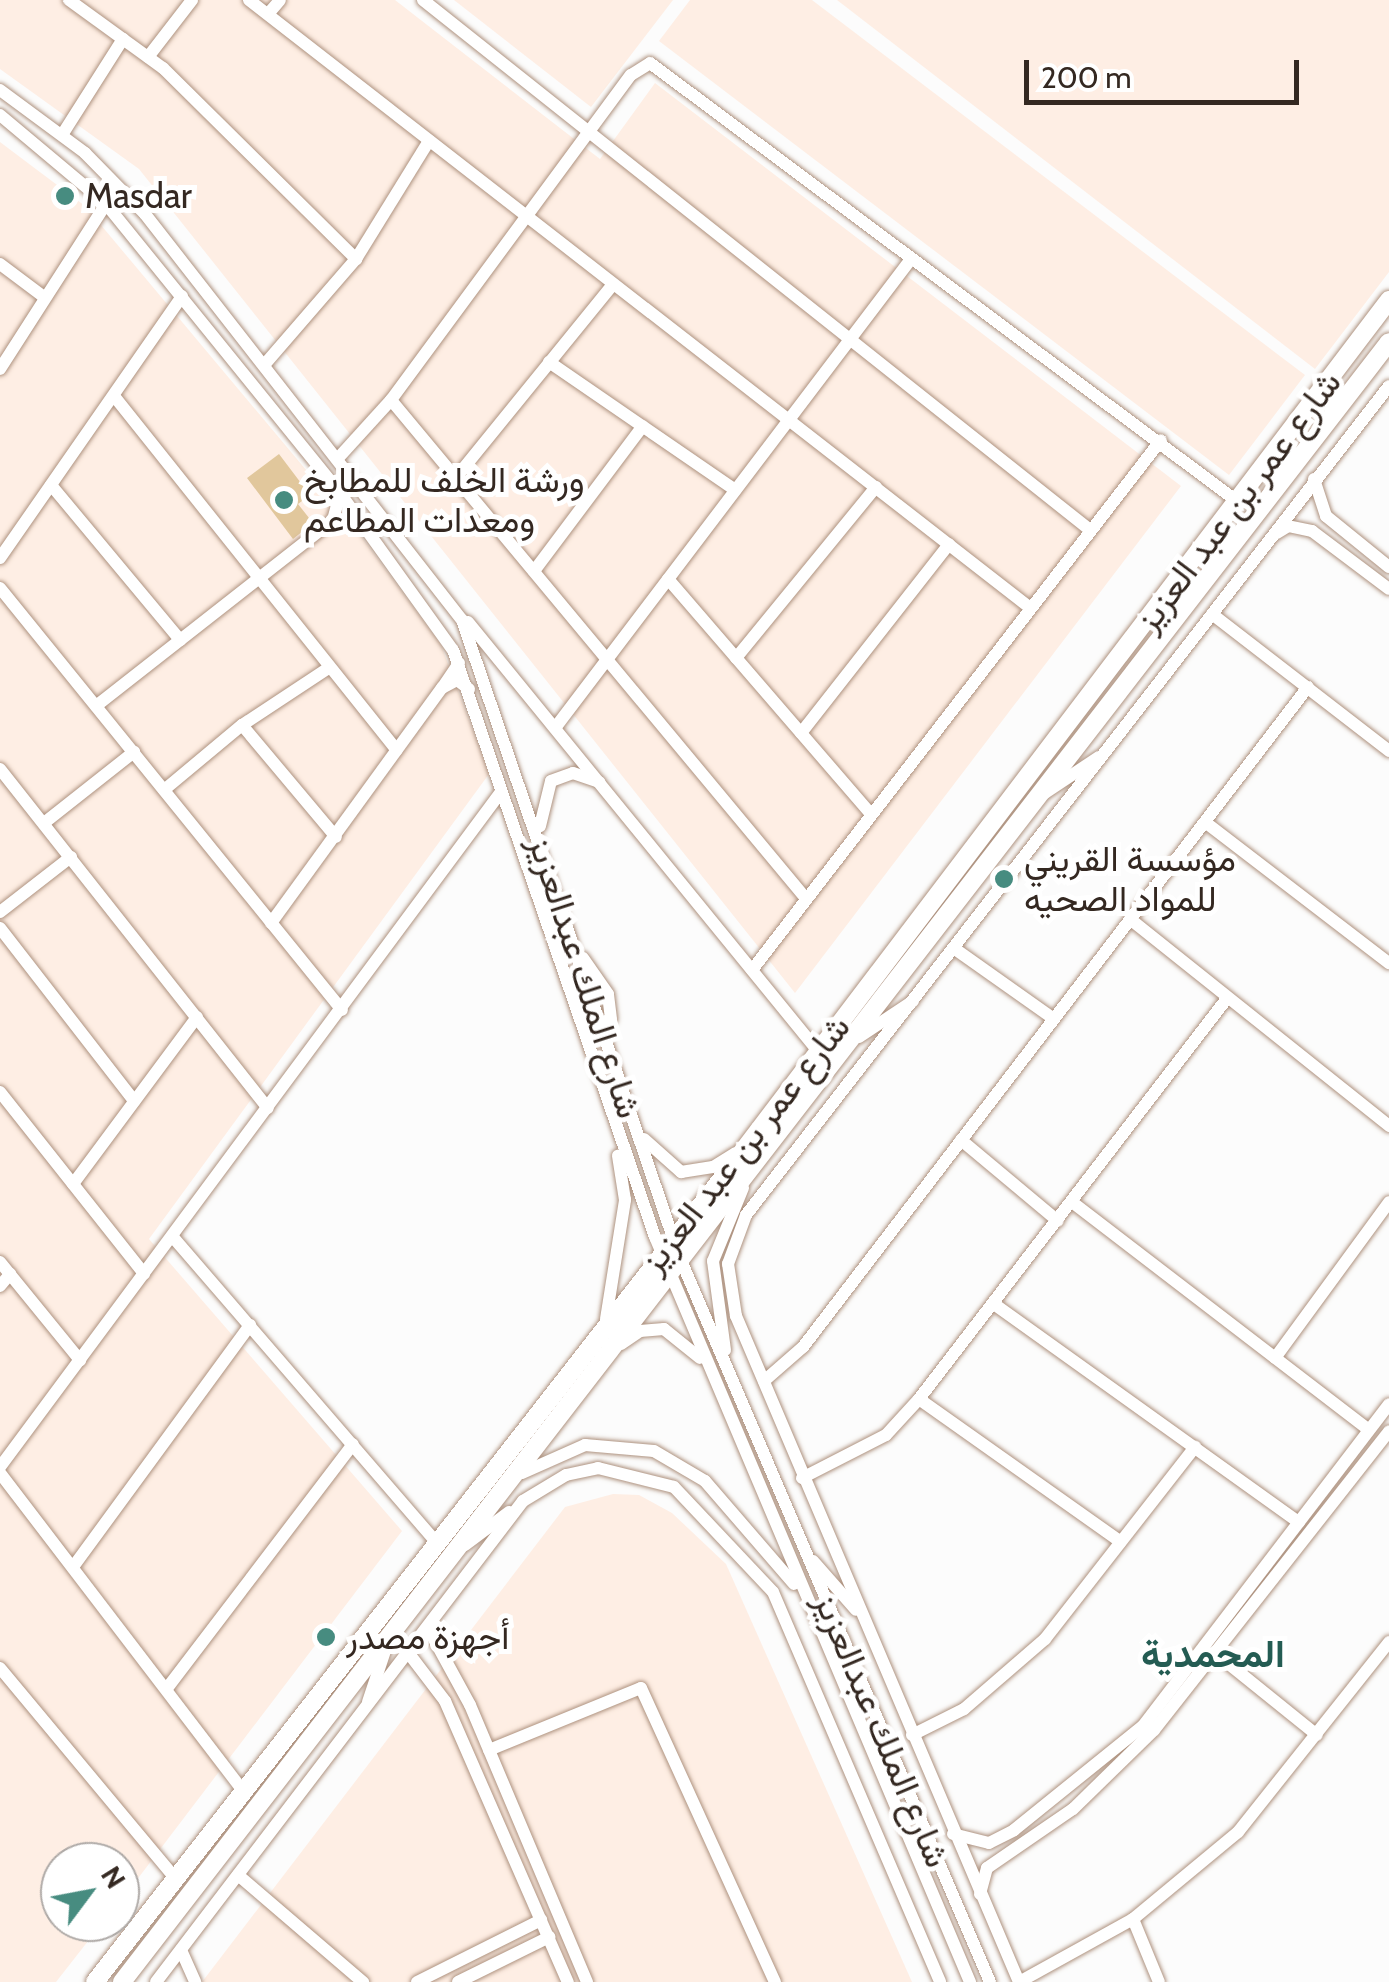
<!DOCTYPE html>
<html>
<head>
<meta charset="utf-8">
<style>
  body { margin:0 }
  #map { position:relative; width:1389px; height:1982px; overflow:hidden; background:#fcfcfc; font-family:Cabin,Vazirmatn,sans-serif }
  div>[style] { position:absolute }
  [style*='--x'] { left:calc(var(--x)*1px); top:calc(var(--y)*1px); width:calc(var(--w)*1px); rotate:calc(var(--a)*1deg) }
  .built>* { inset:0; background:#feeee4 }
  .building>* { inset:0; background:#e1c79c }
  .roads { filter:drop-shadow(0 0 2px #ae927f) drop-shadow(0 0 2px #ae927f) }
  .minor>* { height:12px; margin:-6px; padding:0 6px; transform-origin:6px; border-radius:6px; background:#fff }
  .major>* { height:18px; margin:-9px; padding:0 9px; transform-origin:9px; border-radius:9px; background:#fff }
  .dots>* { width:28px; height:28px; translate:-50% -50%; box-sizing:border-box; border:5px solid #fff; border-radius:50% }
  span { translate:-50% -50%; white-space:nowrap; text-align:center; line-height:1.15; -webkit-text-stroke:10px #fff; paint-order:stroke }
  .poi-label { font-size:35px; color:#342821 }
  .left { translate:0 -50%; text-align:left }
  .street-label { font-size:35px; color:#342821 }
  .neighbourhood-label { font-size:38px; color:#245c53; font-weight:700 }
  .north { position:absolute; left:40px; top:1842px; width:100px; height:100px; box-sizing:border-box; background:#fff; border:2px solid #aea9a6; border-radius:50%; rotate:58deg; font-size:28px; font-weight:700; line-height:40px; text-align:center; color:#342821 }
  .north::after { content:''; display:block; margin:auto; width:35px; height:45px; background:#478c80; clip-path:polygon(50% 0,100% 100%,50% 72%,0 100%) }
  .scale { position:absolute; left:1024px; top:60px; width:275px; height:45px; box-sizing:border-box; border:5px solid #342821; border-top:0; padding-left:12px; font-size:30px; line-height:35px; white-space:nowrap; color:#342821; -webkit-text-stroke:8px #fff; paint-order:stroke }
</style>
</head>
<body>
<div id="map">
  <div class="built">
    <i style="clip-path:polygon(0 0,395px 0,600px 159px,655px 83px,1181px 486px,795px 993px,139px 169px,0 69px)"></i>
    <i style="clip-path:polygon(454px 0,673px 0,591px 107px)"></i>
    <i style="clip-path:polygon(690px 0,812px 0,1305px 375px,1229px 475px,659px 41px)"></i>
    <i style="clip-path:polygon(837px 0,1389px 0,1389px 272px,1315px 369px)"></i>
    <i style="clip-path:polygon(0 142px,85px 206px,358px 532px,441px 645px,489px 774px,149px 1239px,402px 1531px,120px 1902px,120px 1862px,60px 1862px,60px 1922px,103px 1922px,56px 1982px,0 1982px)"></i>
    <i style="clip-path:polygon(613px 1494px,639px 1495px,672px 1513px,726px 1564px,912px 1982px,202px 1982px,565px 1507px)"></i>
  </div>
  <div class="building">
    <i style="clip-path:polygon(279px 454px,310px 495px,298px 504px,313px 523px,293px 539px,247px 478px)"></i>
  </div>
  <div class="roads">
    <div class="minor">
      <i style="--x:69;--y:0;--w:116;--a:35.9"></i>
      <i style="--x:163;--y:68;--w:272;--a:44.7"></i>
      <i style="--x:249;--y:0;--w:988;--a:37.89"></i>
      <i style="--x:423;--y:0;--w:852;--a:38.47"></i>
      <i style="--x:268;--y:14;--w:18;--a:-49"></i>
      <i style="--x:148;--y:57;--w:72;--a:-52.3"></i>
      <i style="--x:0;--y:90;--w:106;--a:36.5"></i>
      <i style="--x:85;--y:153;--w:86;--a:45.5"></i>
      <i style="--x:145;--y:214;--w:515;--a:52.02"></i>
      <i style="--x:462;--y:620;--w:674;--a:71.14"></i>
      <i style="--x:680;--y:1258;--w:788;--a:66.82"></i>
      <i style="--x:0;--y:115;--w:138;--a:40"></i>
      <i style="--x:106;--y:204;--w:372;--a:51"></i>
      <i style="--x:340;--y:493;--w:193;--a:54.3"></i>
      <i style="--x:453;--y:650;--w:621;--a:71.01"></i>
      <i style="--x:655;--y:1237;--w:809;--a:67.08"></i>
      <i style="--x:62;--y:135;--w:114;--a:-57.6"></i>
      <i style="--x:0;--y:264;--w:55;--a:36.9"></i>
      <i style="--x:549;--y:362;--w:226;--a:34.5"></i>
      <i style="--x:265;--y:364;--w:139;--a:-49.1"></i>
      <i style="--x:356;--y:259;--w:139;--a:-58.3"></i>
      <i style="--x:0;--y:369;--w:196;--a:-57.3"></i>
      <i style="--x:114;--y:396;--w:453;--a:51.4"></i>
      <i style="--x:391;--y:400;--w:644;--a:50.23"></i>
      <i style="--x:340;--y:456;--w:76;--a:-47.7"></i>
      <i style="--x:391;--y:400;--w:404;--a:-53.6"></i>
      <i style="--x:631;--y:75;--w:22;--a:-32"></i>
      <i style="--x:650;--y:63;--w:734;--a:36.74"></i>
      <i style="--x:458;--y:475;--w:246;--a:-50.9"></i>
      <i style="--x:1314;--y:479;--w:39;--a:72"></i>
      <i style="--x:1326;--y:516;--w:81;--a:39"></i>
      <i style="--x:51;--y:485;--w:202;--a:50.2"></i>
      <i style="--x:1277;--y:533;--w:13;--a:-32"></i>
      <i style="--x:1288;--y:526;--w:25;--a:12"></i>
      <i style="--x:1312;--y:531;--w:96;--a:37"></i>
      <i style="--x:0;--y:558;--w:319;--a:-55.2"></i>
      <i style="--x:534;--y:571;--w:181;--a:-53.1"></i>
      <i style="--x:668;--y:579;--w:308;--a:49.2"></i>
      <i style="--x:0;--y:588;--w:543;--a:50.98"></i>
      <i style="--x:1212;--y:614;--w:224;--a:37.7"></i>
      <i style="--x:468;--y:622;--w:552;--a:50.81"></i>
      <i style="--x:736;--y:658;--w:221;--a:-50.7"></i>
      <i style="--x:459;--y:663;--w:30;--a:124"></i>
      <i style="--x:442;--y:688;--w:17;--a:-28"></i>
      <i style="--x:457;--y:680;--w:15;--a:37"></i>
      <i style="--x:327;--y:669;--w:102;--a:146.6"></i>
      <i style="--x:242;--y:725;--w:146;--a:50"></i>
      <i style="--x:96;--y:706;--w:301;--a:-38.1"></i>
      <i style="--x:333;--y:520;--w:28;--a:-75"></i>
      <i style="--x:555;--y:728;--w:589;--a:-52.8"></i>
      <i style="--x:801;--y:733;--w:240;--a:-51.9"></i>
      <i style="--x:0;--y:769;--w:432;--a:51.7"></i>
      <i style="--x:164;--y:790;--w:102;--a:-39.8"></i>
      <i style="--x:1045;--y:793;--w:65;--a:-33.7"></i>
      <i style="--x:1205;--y:822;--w:232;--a:37.5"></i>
      <i style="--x:44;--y:823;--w:115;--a:-38.3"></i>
      <i style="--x:540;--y:826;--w:46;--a:-76.3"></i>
      <i style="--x:551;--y:781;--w:23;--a:-20"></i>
      <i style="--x:573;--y:773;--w:28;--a:19"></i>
      <i style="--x:0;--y:912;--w:90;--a:-37.8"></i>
      <i style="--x:1130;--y:919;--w:332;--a:38.6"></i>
      <i style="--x:271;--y:923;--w:291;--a:-54"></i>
      <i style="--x:0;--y:928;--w:219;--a:52.2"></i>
      <i style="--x:955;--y:949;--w:121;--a:35.3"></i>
      <i style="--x:752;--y:970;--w:669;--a:-52.34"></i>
      <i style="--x:579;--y:1006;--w:26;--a:51"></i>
      <i style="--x:595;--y:1026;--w:17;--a:-24"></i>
      <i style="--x:611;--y:1019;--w:25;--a:-97"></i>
      <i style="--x:608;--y:994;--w:44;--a:-124.8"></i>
      <i style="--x:859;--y:1037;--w:65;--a:-33.7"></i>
      <i style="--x:0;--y:1092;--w:232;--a:51.6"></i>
      <i style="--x:644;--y:1139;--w:50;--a:41.7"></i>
      <i style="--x:681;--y:1172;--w:32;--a:-9"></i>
      <i style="--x:713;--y:1167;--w:26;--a:-32"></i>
      <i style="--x:961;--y:1140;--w:126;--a:39.9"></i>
      <i style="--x:73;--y:1184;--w:208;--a:-53.4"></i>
      <i style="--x:1072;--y:1202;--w:374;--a:37.5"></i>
      <i style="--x:172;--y:1236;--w:404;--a:49.2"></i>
      <i style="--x:0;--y:1262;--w:127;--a:50.8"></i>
      <i style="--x:0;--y:1286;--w:16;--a:-50"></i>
      <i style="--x:994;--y:1304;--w:375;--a:35.6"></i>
      <i style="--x:606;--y:1319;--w:121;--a:-80.9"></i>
      <i style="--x:625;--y:1200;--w:45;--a:-99"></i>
      <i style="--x:621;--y:1344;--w:23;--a:-34"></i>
      <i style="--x:640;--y:1331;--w:24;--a:-5"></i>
      <i style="--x:664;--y:1329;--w:46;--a:38.9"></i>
      <i style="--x:725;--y:1350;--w:90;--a:-97.7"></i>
      <i style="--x:713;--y:1261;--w:79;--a:-67.7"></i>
      <i style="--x:1275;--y:1358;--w:193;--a:-53.8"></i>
      <i style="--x:764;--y:1381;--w:52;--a:-41.1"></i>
      <i style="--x:803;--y:1347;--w:831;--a:-52.58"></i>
      <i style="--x:919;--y:1399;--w:247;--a:35.3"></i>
      <i style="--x:0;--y:1467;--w:841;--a:-53.42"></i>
      <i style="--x:0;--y:1473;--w:398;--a:52.6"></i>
      <i style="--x:522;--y:1473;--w:69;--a:-24"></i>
      <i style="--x:585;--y:1445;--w:69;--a:5"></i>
      <i style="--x:654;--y:1451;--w:59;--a:30.5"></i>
      <i style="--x:705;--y:1481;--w:136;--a:49.2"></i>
      <i style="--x:802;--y:1478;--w:94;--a:-27.1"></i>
      <i style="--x:886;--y:1435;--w:49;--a:-47.5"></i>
      <i style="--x:919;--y:1399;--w:502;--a:-52.45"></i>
      <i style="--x:465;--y:1545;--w:55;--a:-36.9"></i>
      <i style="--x:813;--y:1561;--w:65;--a:48.7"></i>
      <i style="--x:73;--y:1567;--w:300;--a:-53.8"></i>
      <i style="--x:429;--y:1630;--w:85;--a:61.3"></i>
      <i style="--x:470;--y:1705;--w:301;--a:67.1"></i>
      <i style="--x:1214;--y:1652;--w:132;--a:38.9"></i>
      <i style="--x:410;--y:1655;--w:58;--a:52.7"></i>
      <i style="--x:445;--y:1701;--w:307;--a:66.4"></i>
      <i style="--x:0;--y:1668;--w:271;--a:50.2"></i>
      <i style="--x:168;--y:1687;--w:305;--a:-52.7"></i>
      <i style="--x:368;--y:1702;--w:60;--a:-71.6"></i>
      <i style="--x:912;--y:1735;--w:58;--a:-26.6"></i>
      <i style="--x:964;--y:1709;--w:107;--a:-40.8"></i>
      <i style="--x:1045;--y:1639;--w:244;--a:-52"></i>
      <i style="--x:489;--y:1750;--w:164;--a:-22.2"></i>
      <i style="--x:641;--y:1688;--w:323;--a:65.5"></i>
      <i style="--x:953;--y:1834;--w:37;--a:14"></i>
      <i style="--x:989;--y:1843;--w:28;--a:-27"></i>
      <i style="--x:1014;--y:1830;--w:166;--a:-38.9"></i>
      <i style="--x:1143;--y:1726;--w:405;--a:-52.6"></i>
      <i style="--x:238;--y:1875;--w:165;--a:40.6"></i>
      <i style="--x:980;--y:1894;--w:27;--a:-75"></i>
      <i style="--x:987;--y:1868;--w:104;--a:-34.5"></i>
      <i style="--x:1073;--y:1809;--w:113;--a:-44.3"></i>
      <i style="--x:1154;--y:1730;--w:380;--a:-51.8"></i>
      <i style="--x:1133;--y:1919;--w:68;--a:67.6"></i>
      <i style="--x:181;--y:1950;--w:35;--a:66"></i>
      <i style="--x:156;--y:1982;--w:605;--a:-52.66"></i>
      <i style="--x:523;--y:1501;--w:50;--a:-31.2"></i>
      <i style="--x:566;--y:1475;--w:33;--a:-12"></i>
      <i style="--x:598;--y:1468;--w:78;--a:14"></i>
      <i style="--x:674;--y:1487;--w:144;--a:46.7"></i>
      <i style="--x:773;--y:1592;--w:424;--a:66.8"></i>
      <i style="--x:417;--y:1982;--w:139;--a:-26.6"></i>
      <i style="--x:458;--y:1982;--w:102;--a:-26.3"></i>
      <i style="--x:1019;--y:1982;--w:724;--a:-113.02"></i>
      <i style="--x:736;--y:1316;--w:53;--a:-98.7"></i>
      <i style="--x:728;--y:1264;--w:52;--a:-69.8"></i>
      <i style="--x:746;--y:1215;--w:1049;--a:-52.2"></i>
      <i style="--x:1019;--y:1982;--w:130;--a:-28.9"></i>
      <i style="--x:1133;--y:1919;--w:136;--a:-39.6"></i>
      <i style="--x:1238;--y:1832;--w:243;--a:-51.5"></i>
    </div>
    <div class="major">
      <i style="--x:95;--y:1982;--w:1032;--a:-52.04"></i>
      <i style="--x:730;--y:1168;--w:1090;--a:-52.79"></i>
      <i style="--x:122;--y:1982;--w:2072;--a:-52.31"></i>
    </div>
  </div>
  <div class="dots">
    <i style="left:65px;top:196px;background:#478c80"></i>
    <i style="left:284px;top:500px;background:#478c80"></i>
    <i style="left:1004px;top:879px;background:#478c80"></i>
    <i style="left:326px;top:1637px;background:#478c80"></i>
  </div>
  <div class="poi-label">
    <span class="left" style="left:85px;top:196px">Masdar</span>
    <span class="left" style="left:304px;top:500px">ورشة الخلف للمطابخ<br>ومعدات المطاعم</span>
    <span class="left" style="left:1024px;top:879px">مؤسسة القريني<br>للمواد الصحيه</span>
    <span class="left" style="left:346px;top:1637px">أجهزة مصدر</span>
  </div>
  <div class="street-label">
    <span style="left:1238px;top:501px;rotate:-53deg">شارع عمر بن عبد العزيز</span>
    <span style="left:585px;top:977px;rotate:72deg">شارع الملك عبدالعزيز</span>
    <span style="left:745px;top:1144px;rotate:-52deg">شارع عمر بن عبد العزيز</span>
    <span style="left:882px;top:1730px;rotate:67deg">شارع الملك عبدالعزيز</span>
  </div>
  <div class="neighbourhood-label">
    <span style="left:1213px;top:1654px">المحمدية</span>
  </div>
  <div class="north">N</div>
  <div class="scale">200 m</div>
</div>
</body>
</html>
